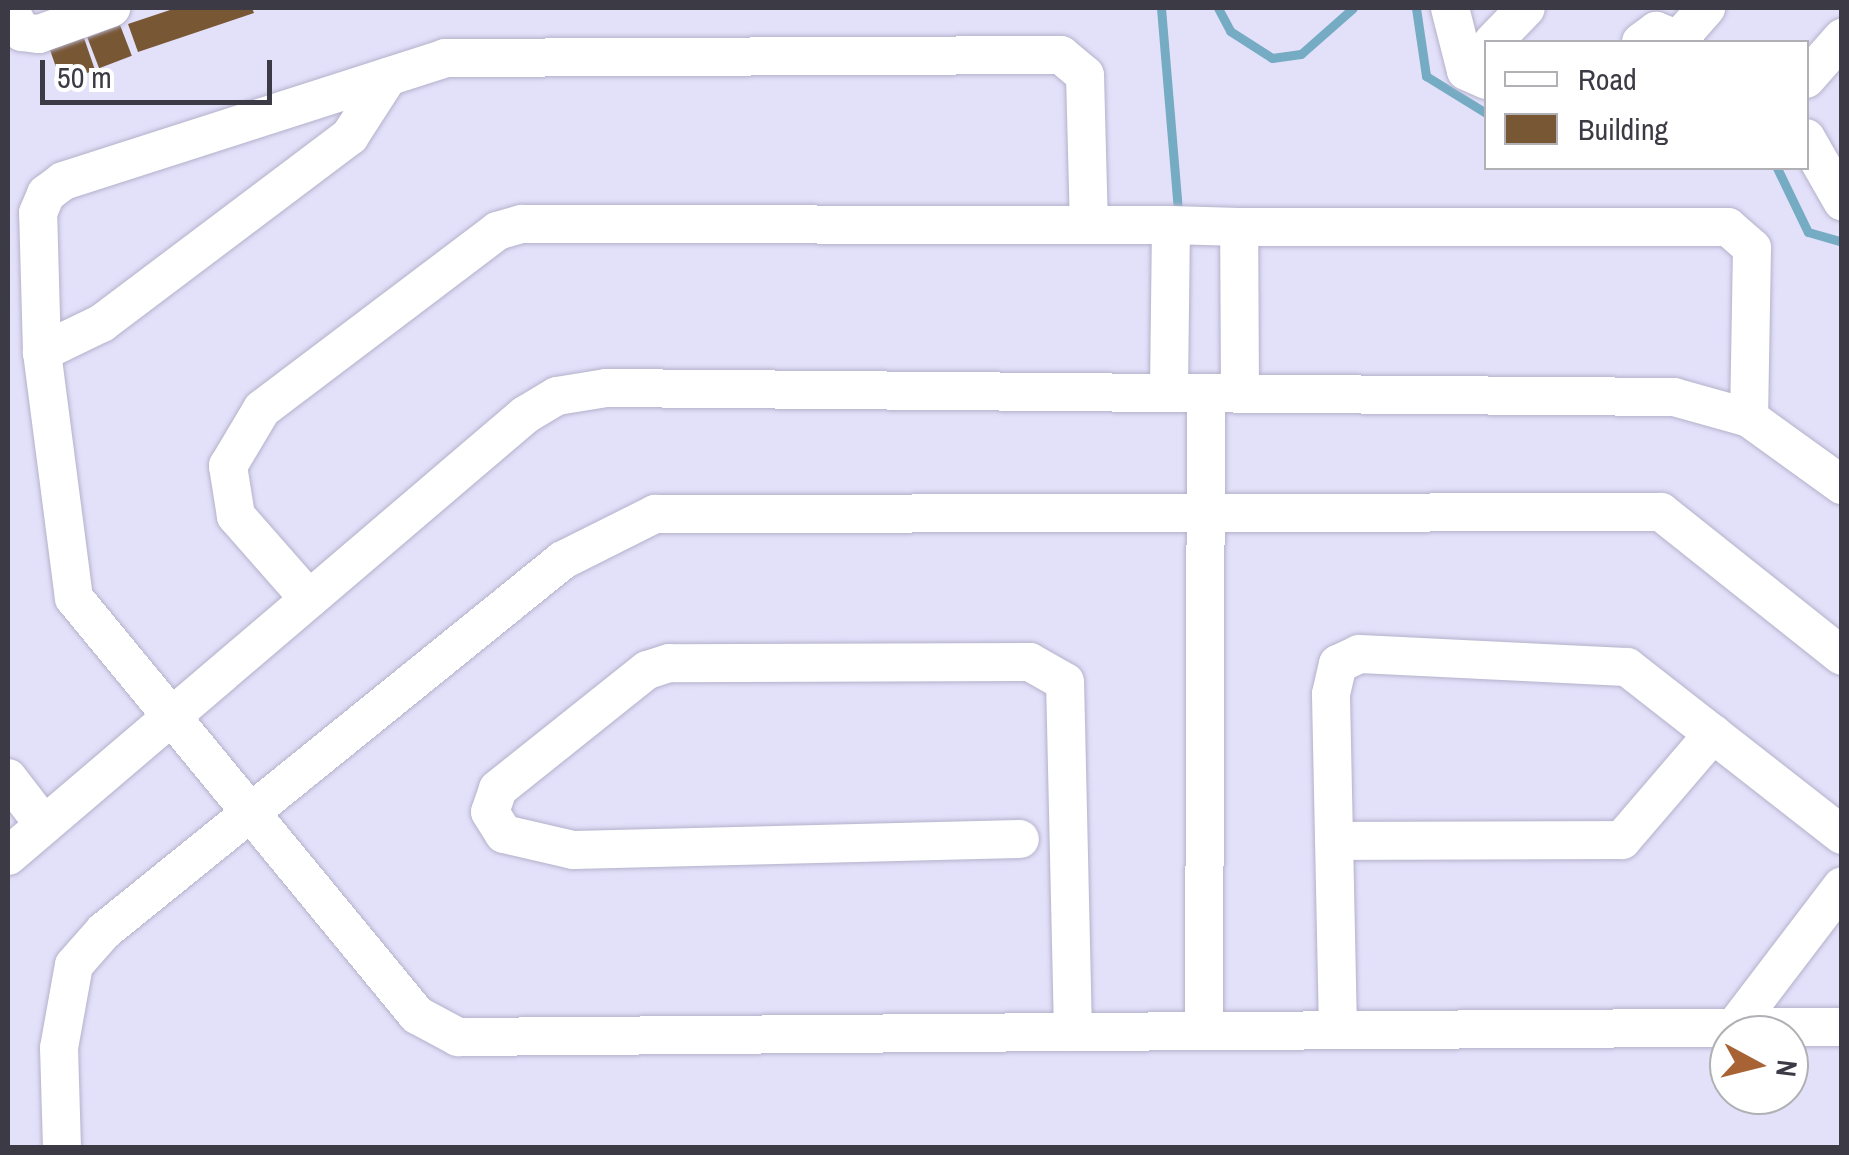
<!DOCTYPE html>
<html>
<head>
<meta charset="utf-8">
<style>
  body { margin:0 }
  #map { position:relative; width:1849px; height:1155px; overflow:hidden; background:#e3e0fa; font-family:"Archivo Narrow",sans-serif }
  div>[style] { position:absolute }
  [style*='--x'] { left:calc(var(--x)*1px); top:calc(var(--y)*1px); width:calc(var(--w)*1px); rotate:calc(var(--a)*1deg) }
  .stream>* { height:9px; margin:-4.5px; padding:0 4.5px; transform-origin:4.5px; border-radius:4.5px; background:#76acc3 }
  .building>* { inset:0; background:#785734; transform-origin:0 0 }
  .roads { filter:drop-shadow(0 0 2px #b4b1ca) drop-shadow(0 0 2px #b4b1ca) }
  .minor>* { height:38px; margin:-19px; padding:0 19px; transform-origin:19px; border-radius:19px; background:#fff }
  span { translate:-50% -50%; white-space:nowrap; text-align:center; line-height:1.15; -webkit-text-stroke:10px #fff; paint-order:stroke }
  .frame { position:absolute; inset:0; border:10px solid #3c3b45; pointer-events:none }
  .legend { position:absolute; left:1484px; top:40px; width:325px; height:130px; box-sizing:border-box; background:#fff; border:2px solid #b1b1b5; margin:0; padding:12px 18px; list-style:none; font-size:30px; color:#3c3b45 }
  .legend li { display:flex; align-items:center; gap:20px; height:50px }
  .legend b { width:50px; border:2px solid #b1b1b5 }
  .north { position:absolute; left:1709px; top:1015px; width:100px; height:100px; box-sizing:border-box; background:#fff; border:2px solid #b1b1b5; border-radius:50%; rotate:97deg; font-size:28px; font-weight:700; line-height:40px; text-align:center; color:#3c3b45 }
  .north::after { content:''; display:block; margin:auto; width:35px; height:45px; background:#a76333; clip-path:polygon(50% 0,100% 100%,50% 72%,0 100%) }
  .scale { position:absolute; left:40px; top:60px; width:232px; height:45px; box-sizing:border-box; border:5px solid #3c3b45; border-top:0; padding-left:12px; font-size:30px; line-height:35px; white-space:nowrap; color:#3c3b45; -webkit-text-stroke:8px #fff; paint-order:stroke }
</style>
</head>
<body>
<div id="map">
  <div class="stream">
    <i style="--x:1161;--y:8;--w:204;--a:85.2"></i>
    <i style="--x:1218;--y:8;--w:26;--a:62"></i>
    <i style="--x:1230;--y:31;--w:50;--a:32.7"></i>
    <i style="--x:1272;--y:58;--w:29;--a:-8"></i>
    <i style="--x:1301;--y:54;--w:69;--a:-41.5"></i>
    <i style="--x:1416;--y:8;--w:69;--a:81.6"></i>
    <i style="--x:1426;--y:76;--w:70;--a:31.7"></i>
    <i style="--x:1777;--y:168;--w:71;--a:64.2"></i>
    <i style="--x:1808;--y:232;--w:35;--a:16"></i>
  </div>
  <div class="building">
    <i style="clip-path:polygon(176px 8px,252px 8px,254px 13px,138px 52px,128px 24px)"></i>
    <i style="left:120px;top:25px;width:33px;height:35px;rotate:69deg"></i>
    <i style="left:84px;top:38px;width:34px;height:36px;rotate:71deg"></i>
  </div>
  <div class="roads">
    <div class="minor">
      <i style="--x:8;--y:8;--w:28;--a:60"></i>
      <i style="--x:22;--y:32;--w:17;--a:7"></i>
      <i style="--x:39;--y:34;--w:77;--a:-19.9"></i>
      <i style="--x:1450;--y:8;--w:65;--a:75.7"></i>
      <i style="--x:1466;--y:71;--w:22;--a:24"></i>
      <i style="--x:1678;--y:40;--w:43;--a:-48.8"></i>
      <i style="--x:1493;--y:42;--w:47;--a:-45.9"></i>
      <i style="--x:1641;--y:42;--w:19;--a:-36"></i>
      <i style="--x:1656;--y:31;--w:31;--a:21"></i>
      <i style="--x:388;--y:77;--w:70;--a:122.8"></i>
      <i style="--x:350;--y:136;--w:311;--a:143"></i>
      <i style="--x:102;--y:323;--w:67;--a:154.2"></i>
      <i style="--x:42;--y:352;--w:248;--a:82.6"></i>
      <i style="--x:74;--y:598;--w:540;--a:50.56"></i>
      <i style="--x:417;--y:1015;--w:47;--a:28.2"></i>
      <i style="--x:458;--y:1037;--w:615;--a:-0.47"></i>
      <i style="--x:1073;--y:1032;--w:350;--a:-91.3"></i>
      <i style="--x:1065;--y:682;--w:40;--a:-150.3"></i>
      <i style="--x:1030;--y:662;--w:361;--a:179.8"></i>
      <i style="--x:669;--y:663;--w:23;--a:162"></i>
      <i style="--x:647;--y:670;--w:191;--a:141.4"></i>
      <i style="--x:498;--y:789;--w:24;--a:109"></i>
      <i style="--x:490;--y:812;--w:26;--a:58"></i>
      <i style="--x:504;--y:834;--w:71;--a:13.1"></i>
      <i style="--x:573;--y:850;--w:447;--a:-1.4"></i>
      <i style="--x:1806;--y:79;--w:55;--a:-48.7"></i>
      <i style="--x:1806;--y:138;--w:73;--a:60.3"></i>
      <i style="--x:1239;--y:227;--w:68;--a:-178.3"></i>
      <i style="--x:1171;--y:225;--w:168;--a:90.7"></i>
      <i style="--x:1169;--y:393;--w:505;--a:0.45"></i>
      <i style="--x:1674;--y:397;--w:78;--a:15.6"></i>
      <i style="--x:1749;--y:418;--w:115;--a:35.8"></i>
      <i style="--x:42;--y:352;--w:139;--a:-91.6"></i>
      <i style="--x:38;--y:213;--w:21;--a:-67"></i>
      <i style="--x:46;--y:194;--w:21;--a:-37"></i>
      <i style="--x:63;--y:181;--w:401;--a:-17.8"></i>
      <i style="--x:445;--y:58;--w:616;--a:-0.28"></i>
      <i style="--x:1061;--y:55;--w:31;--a:40"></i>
      <i style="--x:1085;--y:75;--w:150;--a:88.5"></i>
      <i style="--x:1089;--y:225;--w:82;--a:0"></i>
      <i style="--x:1240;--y:393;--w:166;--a:-90.3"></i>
      <i style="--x:1239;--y:227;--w:489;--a:0"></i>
      <i style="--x:1728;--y:227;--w:32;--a:41"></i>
      <i style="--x:1752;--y:248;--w:170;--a:91"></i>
      <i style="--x:309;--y:599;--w:111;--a:-131.3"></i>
      <i style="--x:236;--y:516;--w:51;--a:-99.1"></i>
      <i style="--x:228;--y:466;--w:66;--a:-59.2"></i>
      <i style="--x:262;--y:409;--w:295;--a:-37.1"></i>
      <i style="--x:497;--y:231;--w:26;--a:-16"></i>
      <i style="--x:522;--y:224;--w:567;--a:0.1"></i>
      <i style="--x:8;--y:778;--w:59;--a:52.5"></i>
      <i style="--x:1334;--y:841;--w:288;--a:-0.2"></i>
      <i style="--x:1622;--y:840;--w:140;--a:-49.4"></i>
      <i style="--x:8;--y:856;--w:680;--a:-40.46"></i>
      <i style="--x:525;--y:415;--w:37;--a:-31"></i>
      <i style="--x:557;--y:396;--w:50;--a:-9.3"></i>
      <i style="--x:606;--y:388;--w:563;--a:0.51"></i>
      <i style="--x:1734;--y:1028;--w:178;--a:-52.7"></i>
      <i style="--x:1338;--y:1030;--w:336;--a:-91.2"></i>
      <i style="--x:1331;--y:694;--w:31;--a:-77"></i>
      <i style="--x:1338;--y:664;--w:23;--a:-25"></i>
      <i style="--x:1359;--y:654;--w:268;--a:2.8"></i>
      <i style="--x:1627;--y:667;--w:273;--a:38"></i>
      <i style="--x:1204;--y:1031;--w:638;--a:-89.82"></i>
      <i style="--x:1073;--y:1032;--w:769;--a:-0.37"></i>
      <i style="--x:62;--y:1148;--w:100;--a:-91.7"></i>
      <i style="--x:59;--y:1048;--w:84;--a:-79.8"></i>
      <i style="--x:74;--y:965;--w:45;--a:-48.6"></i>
      <i style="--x:104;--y:931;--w:590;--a:-38.95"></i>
      <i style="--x:563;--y:560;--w:103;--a:-26.6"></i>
      <i style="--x:655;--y:514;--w:1006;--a:-0.11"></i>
      <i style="--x:1661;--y:512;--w:231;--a:38.5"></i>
    </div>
  </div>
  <div class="frame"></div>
  <ul class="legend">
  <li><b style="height:12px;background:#fff"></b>Road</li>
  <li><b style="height:28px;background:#785734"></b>Building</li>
  </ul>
  <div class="north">N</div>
  <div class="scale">50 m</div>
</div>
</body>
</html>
